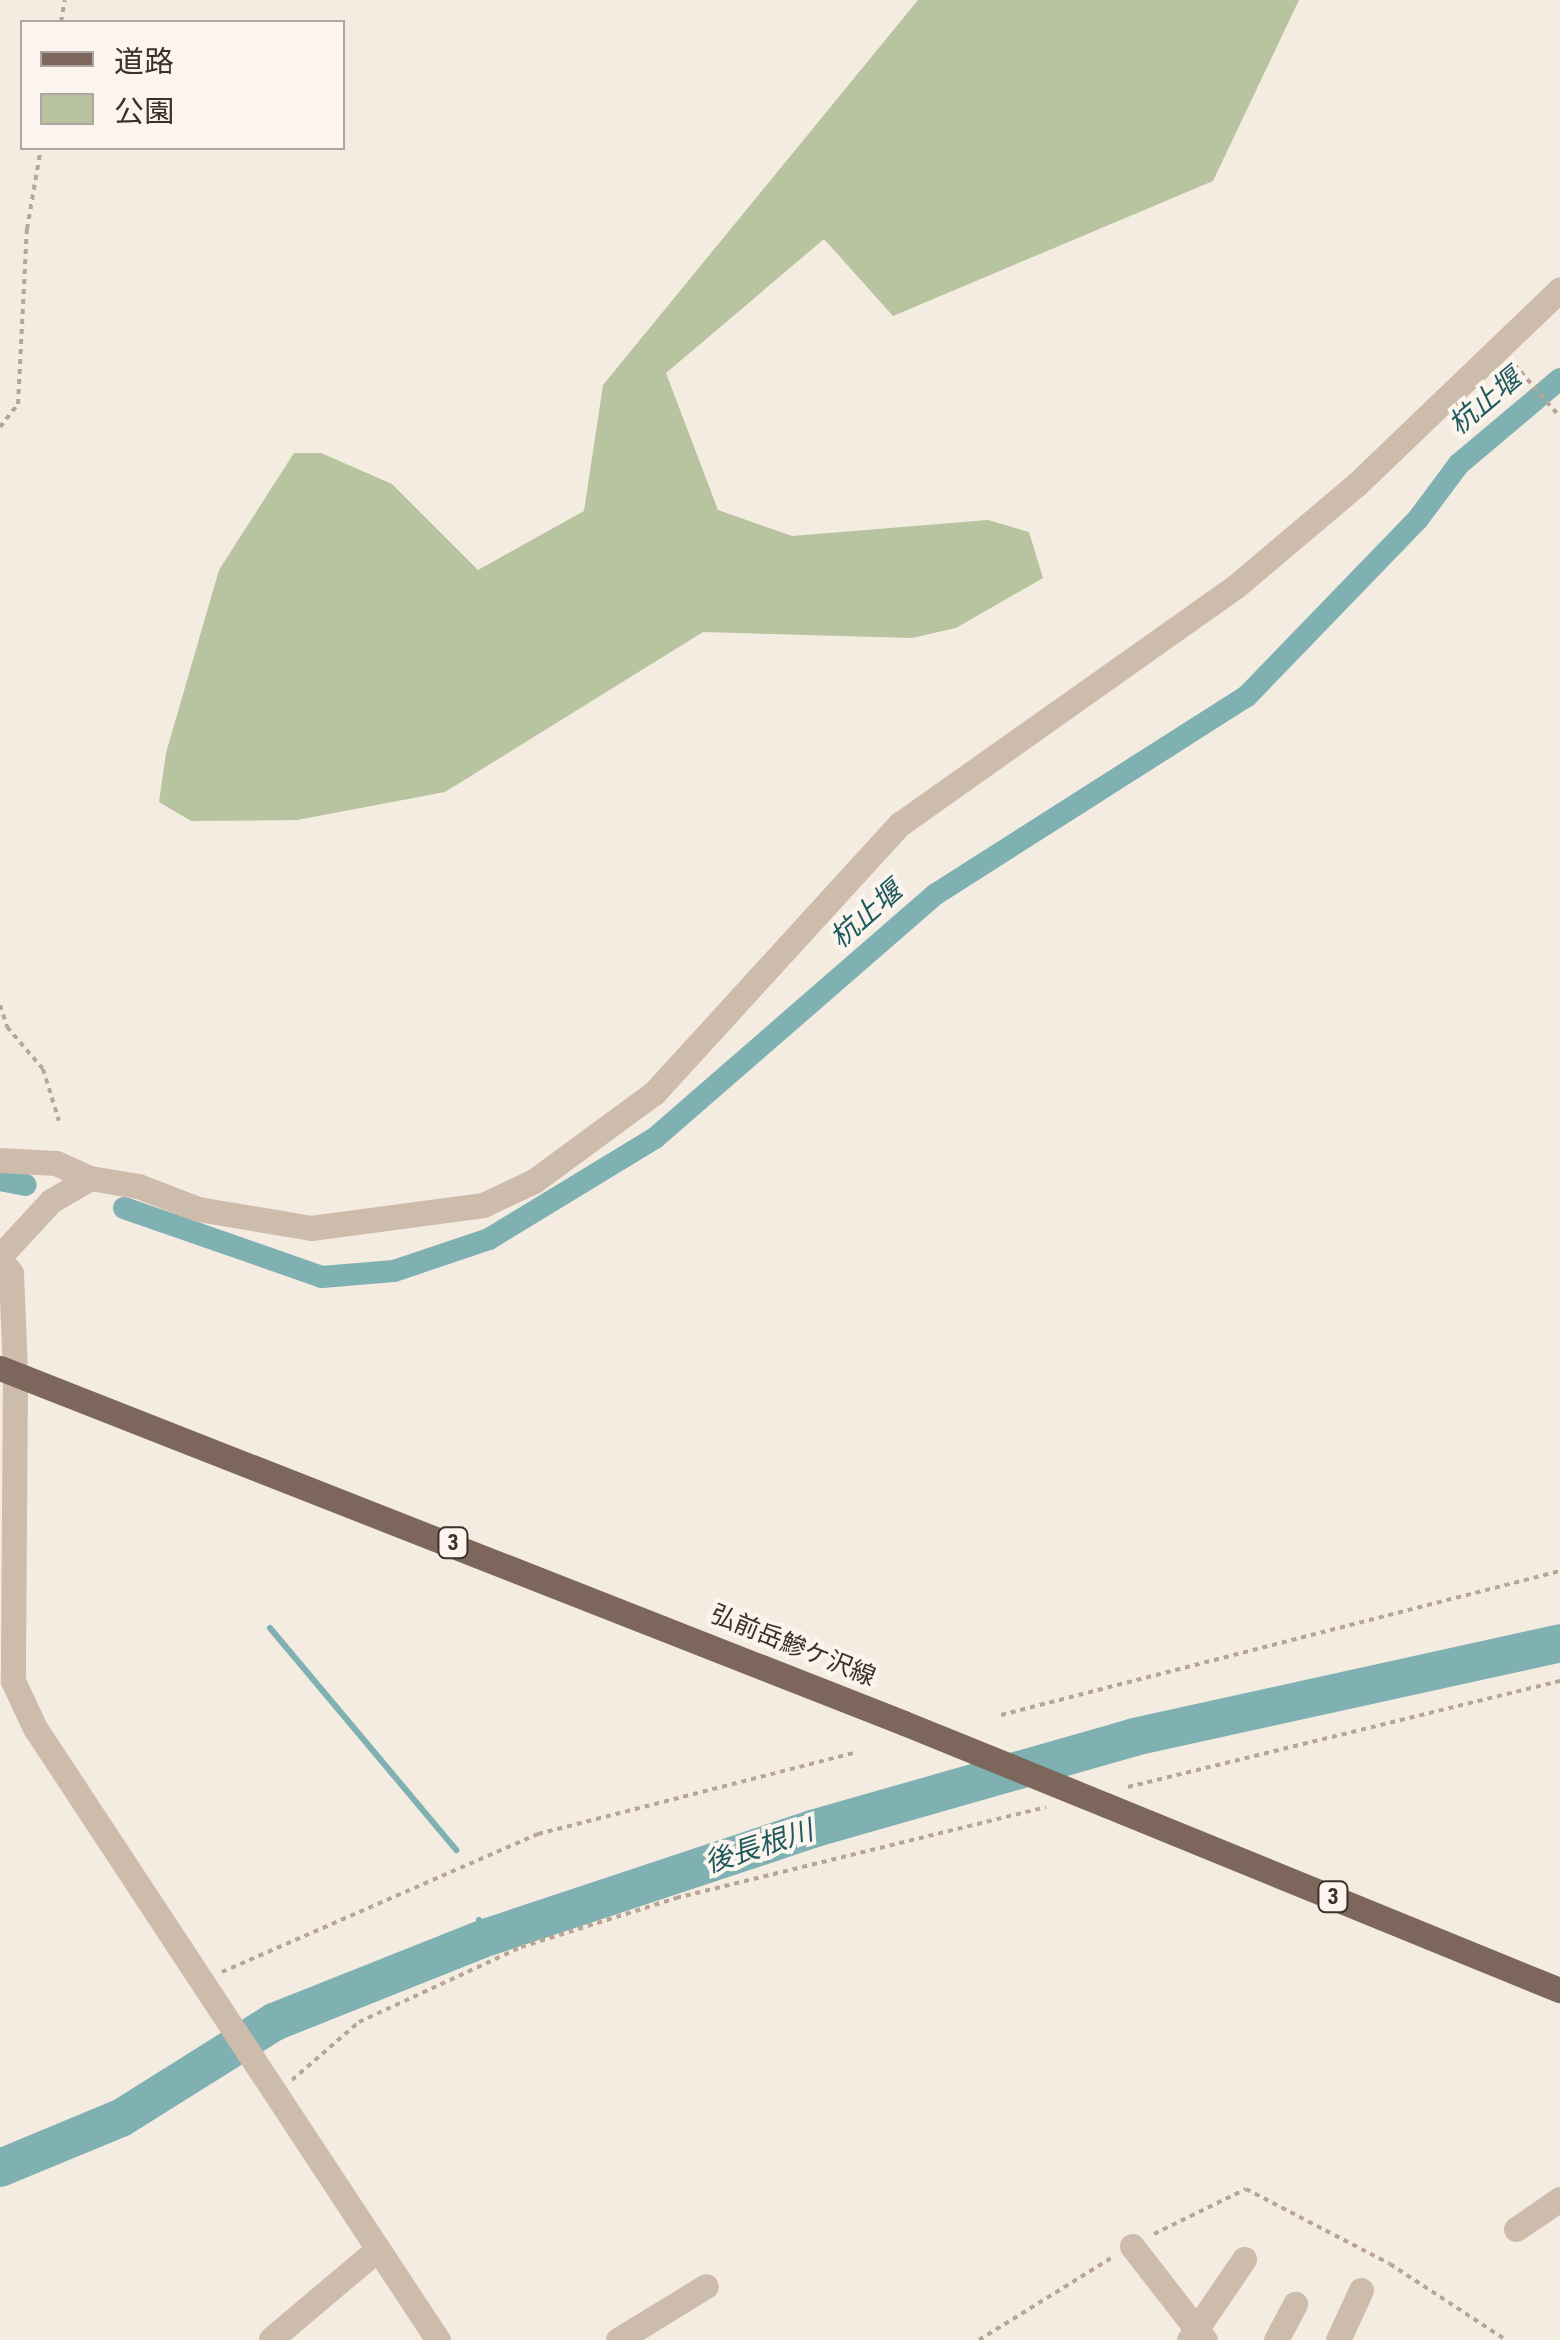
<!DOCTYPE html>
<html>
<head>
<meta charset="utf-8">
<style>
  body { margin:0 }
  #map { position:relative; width:1560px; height:2340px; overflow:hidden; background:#f4ebe1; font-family:"Roboto Condensed","Noto Sans JP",sans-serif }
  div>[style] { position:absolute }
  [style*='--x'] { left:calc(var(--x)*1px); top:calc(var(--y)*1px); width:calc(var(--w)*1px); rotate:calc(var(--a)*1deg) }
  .green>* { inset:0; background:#b8c4a0 }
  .stream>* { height:6px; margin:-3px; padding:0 3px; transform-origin:3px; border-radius:3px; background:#7fb0b2 }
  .canal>* { height:22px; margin:-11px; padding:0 11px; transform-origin:11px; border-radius:11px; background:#7fb0b2 }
  .river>* { height:38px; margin:-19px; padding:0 19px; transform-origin:19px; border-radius:19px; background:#7fb0b2 }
  .path>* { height:4px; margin-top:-2px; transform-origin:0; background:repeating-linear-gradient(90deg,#b9a596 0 5px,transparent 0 10px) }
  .minor>* { height:25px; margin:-12.5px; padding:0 12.5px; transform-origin:12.5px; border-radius:12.5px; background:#cdbbac }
  .major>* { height:25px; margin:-12.5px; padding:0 12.5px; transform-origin:12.5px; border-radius:12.5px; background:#7d675c }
  .major-bridge>* { height:25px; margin:-12.5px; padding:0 12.5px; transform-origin:12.5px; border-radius:12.5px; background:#7d675c }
  span { translate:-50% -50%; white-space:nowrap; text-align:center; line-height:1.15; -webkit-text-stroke:8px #fbf5ee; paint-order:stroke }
  .shield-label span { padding:2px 8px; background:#fbf5ee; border:2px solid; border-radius:8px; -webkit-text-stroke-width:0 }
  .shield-label { font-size:22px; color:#3b302b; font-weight:700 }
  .street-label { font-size:25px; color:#3b302b }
  .water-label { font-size:28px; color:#1f5a5e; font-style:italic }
  .legend { position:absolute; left:20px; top:20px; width:325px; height:130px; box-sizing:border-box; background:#fbf5ee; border:2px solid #aea6a0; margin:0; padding:12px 18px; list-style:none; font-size:30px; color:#3b302b }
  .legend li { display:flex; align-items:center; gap:20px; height:50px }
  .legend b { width:50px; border:2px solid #aea6a0 }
</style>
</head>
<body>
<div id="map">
  <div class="green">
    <i style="clip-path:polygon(918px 0,1299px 0,1213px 181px,893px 316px,824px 239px,666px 373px,718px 510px,792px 536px,988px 520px,1029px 532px,1043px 578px,956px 628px,912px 638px,703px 632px,445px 792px,297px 820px,191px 821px,159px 802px,166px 753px,219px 570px,294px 453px,321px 453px,392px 484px,478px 570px,584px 511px,603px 385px)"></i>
  </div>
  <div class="stream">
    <i style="--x:270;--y:1628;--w:290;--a:50"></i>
    <i style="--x:479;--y:1920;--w:19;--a:62"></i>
  </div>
  <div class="canal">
    <i style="--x:0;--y:1180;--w:26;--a:11"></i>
    <i style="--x:124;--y:1208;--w:210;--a:19.2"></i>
    <i style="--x:322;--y:1277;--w:72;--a:-4.8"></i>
    <i style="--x:394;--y:1271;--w:100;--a:-18.6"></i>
    <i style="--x:489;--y:1239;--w:194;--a:-31.3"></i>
    <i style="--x:655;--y:1138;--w:372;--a:-41"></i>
    <i style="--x:936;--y:894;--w:369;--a:-32.5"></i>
    <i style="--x:1247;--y:696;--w:246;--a:-46"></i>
    <i style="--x:1418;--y:519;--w:69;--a:-53.3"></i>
    <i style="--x:1459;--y:464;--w:132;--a:-40.1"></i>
  </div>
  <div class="river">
    <i style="--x:0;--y:2168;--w:131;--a:-22.5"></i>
    <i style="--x:121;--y:2118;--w:181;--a:-32.1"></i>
    <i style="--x:274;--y:2022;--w:230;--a:-21.7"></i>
    <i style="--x:488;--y:1937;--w:342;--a:-18.4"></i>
    <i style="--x:812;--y:1829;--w:335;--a:-15.9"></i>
    <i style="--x:1134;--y:1737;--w:436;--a:-12.4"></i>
  </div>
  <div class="path">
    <i style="--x:61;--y:22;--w:22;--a:-80"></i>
    <i style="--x:1514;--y:364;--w:70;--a:49"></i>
    <i style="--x:0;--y:427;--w:29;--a:-52"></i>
    <i style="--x:18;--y:404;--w:175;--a:-87.1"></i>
    <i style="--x:27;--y:229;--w:82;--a:-80.2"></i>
    <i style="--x:0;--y:1005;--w:23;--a:72"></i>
    <i style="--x:7;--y:1027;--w:55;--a:49.4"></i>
    <i style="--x:43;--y:1069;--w:54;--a:72.9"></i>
    <i style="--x:1001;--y:1715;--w:577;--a:-14.45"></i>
    <i style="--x:1128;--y:1787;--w:445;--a:-13.8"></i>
    <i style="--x:222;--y:1972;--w:345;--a:-23.6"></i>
    <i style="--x:538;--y:1834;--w:330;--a:-14.4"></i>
    <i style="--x:292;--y:2080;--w:89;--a:-40.9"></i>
    <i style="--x:359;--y:2022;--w:179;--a:-24.8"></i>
    <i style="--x:521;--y:1947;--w:163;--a:-17.5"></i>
    <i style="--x:676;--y:1898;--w:381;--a:-13.8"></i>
    <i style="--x:1154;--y:2234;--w:102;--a:-26.1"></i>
    <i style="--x:1246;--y:2189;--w:162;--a:27.5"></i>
    <i style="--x:1390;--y:2264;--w:139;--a:33.2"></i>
    <i style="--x:979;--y:2340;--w:155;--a:-31.8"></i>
  </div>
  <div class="minor">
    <i style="--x:0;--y:1160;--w:56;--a:3.1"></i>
    <i style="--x:56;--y:1163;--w:37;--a:24"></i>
    <i style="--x:0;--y:1256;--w:75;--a:-47.2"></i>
    <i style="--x:51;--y:1201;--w:45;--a:-30.5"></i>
    <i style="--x:90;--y:1178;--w:49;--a:9.5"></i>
    <i style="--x:138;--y:1186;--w:64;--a:21"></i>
    <i style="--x:198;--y:1209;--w:115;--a:9.5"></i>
    <i style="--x:311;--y:1228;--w:174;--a:-7.6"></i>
    <i style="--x:483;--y:1205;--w:56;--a:-25.2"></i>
    <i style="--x:534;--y:1181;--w:149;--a:-36.3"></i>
    <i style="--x:654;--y:1093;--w:365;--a:-47.6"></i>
    <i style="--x:900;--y:824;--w:410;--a:-35.3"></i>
    <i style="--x:1235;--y:587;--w:160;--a:-40.2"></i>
    <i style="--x:1357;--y:484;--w:281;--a:-43.8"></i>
    <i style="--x:0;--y:1259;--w:18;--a:52"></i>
    <i style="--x:11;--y:1273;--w:100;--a:87.7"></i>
    <i style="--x:15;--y:1373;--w:308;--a:90.4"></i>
    <i style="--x:13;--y:1681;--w:52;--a:64.9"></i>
    <i style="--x:35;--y:1728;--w:733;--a:56.64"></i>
    <i style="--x:1516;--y:2229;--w:53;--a:-34.3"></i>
    <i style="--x:1132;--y:2246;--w:119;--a:52.2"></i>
    <i style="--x:271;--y:2339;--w:140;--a:-40.1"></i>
    <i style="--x:618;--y:2340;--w:103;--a:-31.5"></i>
    <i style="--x:1189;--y:2340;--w:98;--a:-55.8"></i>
    <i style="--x:1276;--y:2340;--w:41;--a:-62.2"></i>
    <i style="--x:1338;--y:2340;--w:55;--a:-65.3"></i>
  </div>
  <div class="major">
    <i style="--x:0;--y:1368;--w:971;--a:21.44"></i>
    <i style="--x:1106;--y:1805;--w:490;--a:22.2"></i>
  </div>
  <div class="major-bridge">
    <i style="--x:904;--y:1723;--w:218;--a:22.1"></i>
  </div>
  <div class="shield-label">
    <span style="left:453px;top:1543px">3</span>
    <span style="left:1333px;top:1897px">3</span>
  </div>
  <div class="street-label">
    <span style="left:793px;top:1646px;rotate:22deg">弘前岳鰺ケ沢線</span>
  </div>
  <div class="water-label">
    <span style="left:1485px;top:402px;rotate:-40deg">杭止堰</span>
    <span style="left:866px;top:915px;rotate:-41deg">杭止堰</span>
    <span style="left:759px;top:1847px;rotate:-18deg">後長根川</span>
  </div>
  <ul class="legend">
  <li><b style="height:12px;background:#7d675c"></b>道路</li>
  <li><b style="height:28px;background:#b8c4a0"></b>公園</li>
  </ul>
</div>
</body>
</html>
